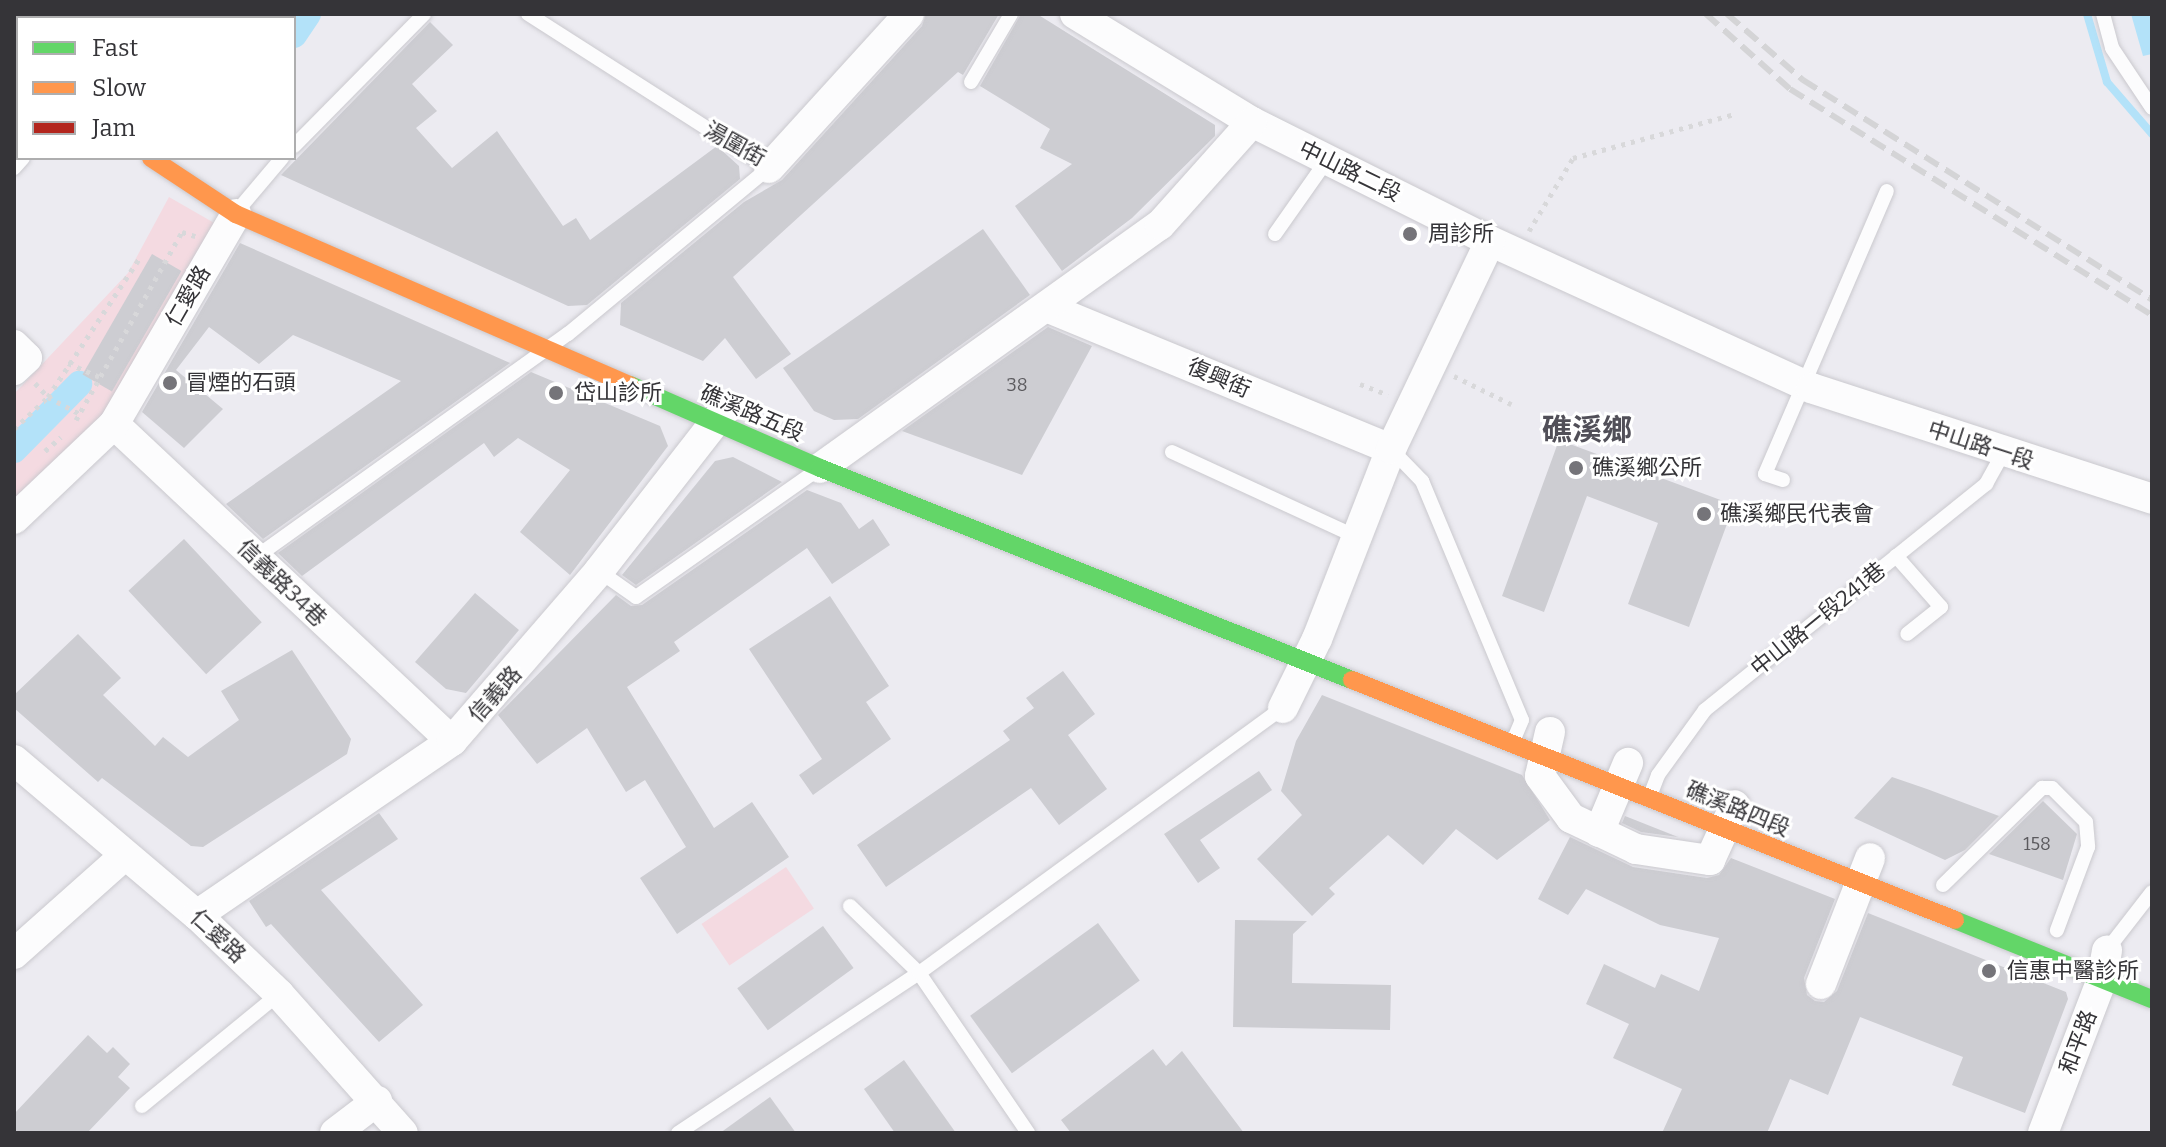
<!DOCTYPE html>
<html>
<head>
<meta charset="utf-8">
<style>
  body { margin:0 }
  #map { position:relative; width:2166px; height:1147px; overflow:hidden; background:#ecebf1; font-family:Bitter,"Noto Sans TC",serif }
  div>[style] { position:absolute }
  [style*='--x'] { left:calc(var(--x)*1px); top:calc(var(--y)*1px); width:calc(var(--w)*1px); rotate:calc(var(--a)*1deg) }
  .green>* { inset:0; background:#f4dae1; transform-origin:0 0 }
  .water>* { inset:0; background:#b3e2f9 }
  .stream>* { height:8px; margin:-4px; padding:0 4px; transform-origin:4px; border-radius:4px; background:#b3e2f9 }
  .canal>* { height:26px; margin:-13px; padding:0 13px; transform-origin:13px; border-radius:13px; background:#b3e2f9 }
  .building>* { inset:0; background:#cdcdd2; transform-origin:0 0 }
  .path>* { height:5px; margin-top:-2.5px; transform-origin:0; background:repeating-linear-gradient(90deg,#d8d8da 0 4px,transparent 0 10px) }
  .roads { filter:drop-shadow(0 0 2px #cac9ce) drop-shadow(0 0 2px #cac9ce) }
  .lane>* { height:14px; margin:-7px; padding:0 7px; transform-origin:7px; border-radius:7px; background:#fcfcfd }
  .street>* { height:30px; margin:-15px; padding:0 15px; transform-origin:15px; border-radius:15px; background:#fcfcfd }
  .fast>* { height:18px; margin:-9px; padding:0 9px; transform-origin:9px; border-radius:9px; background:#63d668 }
  .slow>* { height:18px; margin:-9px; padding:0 9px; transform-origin:9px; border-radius:9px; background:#ff974d }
  .jam>* { height:18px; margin:-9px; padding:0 9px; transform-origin:9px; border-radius:9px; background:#b3261e }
  .rail>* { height:6px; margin-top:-3px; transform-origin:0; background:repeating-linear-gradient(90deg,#d4d4d6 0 16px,transparent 0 24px) }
  .dots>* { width:22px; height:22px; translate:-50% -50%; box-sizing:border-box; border:4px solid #fff; border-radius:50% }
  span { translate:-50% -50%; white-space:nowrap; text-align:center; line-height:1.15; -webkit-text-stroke:6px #fff; paint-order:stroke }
  .number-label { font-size:18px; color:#5b5a5e }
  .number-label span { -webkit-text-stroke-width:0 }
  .street-label { font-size:22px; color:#353438 }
  .poi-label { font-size:22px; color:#353438 }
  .left { translate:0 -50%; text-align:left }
  .district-label { font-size:30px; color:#514f58; font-weight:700 }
  .frame { position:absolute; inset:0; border:16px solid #353438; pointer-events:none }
  .legend { position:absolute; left:16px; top:16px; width:280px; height:144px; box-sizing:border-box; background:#fff; border:2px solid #aeaeaf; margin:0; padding:10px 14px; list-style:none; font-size:24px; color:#353438 }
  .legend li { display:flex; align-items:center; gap:16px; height:40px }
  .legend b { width:40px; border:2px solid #aeaeaf }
</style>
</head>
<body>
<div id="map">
  <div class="green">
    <i style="clip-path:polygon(169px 197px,216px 224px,106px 414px,14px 508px,14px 394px,128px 273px)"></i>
    <i style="left:786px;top:867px;width:50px;height:102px;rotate:56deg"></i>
  </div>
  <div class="water">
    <i style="clip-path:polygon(2131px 14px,2152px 14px,2152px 54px,2143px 56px)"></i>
  </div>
  <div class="stream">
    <i style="--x:2087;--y:14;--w:71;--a:73.6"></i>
    <i style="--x:2107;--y:82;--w:69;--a:49.1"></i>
  </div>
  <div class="canal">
    <i style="--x:294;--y:35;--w:25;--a:-56"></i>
    <i style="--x:14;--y:450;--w:93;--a:-45.4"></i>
  </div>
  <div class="building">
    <i style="clip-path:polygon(926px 14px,999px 14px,963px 75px,958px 72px,733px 277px,791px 354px,756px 379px,725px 338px,703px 361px,620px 325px,621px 303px,744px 202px,782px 180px,922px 26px)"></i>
    <i style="clip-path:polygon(1021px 14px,1037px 14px,1215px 125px,1215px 136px,1132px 218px,1062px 271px,1015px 206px,1072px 164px,1040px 148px,1050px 129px,980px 86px)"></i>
    <i style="clip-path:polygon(430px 22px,453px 45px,412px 84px,437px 111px,416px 128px,452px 168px,497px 131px,563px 226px,576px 218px,590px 240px,717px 146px,739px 166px,740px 179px,587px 305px,568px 306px,281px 175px)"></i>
    <i style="clip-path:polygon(983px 229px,1030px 295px,858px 419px,834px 420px,814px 411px,783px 368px)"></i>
    <i style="clip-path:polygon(240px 243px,510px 363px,263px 539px,226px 504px,401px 381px,293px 335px,259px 364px,209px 327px,176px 370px,223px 409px,184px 448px,142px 412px)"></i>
    <i style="left:152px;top:254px;width:34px;height:139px;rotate:30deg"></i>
    <i style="clip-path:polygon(1048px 327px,1092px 346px,1022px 475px,902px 431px)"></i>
    <i style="clip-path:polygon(531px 372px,660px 426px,668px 446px,570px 575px,520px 532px,570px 470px,518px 438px,494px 457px,484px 443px,302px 576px,278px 553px)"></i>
    <i style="clip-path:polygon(1559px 440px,1734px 505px,1689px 627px,1628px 604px,1658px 523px,1587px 496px,1544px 612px,1502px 596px)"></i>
    <i style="clip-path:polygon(733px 457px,782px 482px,636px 585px,622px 575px,715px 461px)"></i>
    <i style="clip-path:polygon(807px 490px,841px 503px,859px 529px,873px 519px,890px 545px,832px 584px,807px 548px,674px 642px,680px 651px,627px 687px,714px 828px,752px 802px,789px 857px,677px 934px,640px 878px,686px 847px,645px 780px,626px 792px,587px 728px,537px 764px,498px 715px,616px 595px,631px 606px,642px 605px)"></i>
    <i style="left:184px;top:539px;width:114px;height:76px;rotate:47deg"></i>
    <i style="clip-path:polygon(475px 593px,519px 630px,466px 693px,446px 689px,415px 662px)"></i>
    <i style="clip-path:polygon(830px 596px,889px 686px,866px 702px,891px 739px,813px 795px,799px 775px,822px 759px,749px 649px)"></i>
    <i style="clip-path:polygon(78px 634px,121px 678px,103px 695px,155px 746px,163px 737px,188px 757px,239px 720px,221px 691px,292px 650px,351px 739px,347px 754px,203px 847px,191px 846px,102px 778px,98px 782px,14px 708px,14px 695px)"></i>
    <i style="clip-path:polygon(1063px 671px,1095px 714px,1068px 735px,1107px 789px,1059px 825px,1031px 788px,886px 887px,857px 845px,1010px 740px,1003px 731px,1034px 708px,1026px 698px)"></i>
    <i style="clip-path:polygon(1322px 695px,1522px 775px,1550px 820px,1497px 860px,1456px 829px,1423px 865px,1388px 835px,1329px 888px,1335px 894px,1312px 916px,1257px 859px,1302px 815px,1281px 791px,1296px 741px)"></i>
    <i style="clip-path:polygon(1259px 771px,1272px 790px,1200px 840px,1220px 868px,1198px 883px,1164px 834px)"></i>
    <i style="clip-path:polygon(1892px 777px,1927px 789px,1999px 816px,1965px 850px,1945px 860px,1854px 818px)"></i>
    <i style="clip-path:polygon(2043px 801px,2077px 834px,2063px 880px,1989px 854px)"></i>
    <i style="clip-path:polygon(379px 813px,398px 839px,321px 890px,423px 1005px,379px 1042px,271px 924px,266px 927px,249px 901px)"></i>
    <i style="clip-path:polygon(1625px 816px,1678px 837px,1641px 832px,1622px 823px)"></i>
    <i style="clip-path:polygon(1570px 837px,1633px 867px,1707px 878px,1719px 875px,1731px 858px,1835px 899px,1804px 978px,1807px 995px,1815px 1001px,1824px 1002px,1837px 991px,1868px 913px,2066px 992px,2068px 999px,2025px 1113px,1952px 1085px,1963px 1057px,1860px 1017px,1828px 1095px,1790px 1079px,1767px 1133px,1662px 1133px,1682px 1089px,1613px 1058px,1629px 1024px,1586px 1004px,1604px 964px,1655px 988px,1661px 974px,1699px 991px,1719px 938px,1660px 925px,1586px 889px,1568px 915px,1538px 899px)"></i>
    <i style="clip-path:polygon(1235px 920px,1307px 921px,1293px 934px,1292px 983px,1391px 985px,1390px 1030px,1233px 1027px)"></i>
    <i style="left:1098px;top:923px;width:71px;height:158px;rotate:54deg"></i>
    <i style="left:823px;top:926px;width:52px;height:106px;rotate:54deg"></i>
    <i style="clip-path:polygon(88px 1035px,107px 1053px,113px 1047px,130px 1064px,118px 1077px,130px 1088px,87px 1133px,14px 1133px,14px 1114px)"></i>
    <i style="clip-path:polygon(1153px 1049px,1166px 1066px,1182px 1051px,1244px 1133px,1071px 1133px,1061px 1120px)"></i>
    <i style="clip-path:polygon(904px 1060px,956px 1133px,895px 1133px,864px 1089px)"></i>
    <i style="clip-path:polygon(770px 1097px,796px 1133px,720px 1133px)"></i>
  </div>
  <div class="path">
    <i style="--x:291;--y:18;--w:5;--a:-53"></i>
    <i style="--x:1529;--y:231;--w:85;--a:-58.9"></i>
    <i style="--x:1573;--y:158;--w:168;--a:-15.2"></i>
    <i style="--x:68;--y:363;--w:34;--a:24"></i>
    <i style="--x:1454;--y:376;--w:64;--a:26.2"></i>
    <i style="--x:35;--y:383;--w:19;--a:47"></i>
    <i style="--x:48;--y:397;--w:36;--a:28"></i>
    <i style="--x:1360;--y:384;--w:30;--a:21"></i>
    <i style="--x:76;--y:420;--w:216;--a:-60.6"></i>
    <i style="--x:182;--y:232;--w:14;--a:17"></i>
    <i style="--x:14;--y:429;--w:47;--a:-43.3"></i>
    <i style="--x:48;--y:397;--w:165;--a:-56.6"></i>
    <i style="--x:45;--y:451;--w:21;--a:-41"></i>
  </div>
  <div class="roads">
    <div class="lane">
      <i style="--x:2103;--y:14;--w:35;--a:75"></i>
      <i style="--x:2112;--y:48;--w:72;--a:56.3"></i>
      <i style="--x:162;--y:18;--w:5;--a:-53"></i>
      <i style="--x:971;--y:82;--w:79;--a:-59.5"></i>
      <i style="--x:294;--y:146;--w:185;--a:-45.4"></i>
      <i style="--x:14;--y:168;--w:13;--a:-48"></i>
      <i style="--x:239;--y:209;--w:67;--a:-49.9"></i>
      <i style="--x:1275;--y:234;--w:90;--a:-54.9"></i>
      <i style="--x:1391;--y:449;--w:45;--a:45.9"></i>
      <i style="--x:1422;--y:481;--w:259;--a:67.3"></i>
      <i style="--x:1522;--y:720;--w:23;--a:113"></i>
      <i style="--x:1172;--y:452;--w:204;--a:24.7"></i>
      <i style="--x:1783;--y:480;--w:19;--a:-162"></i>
      <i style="--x:1765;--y:474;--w:308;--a:-66.7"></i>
      <i style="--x:1896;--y:556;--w:68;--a:48.6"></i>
      <i style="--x:1941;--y:607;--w:43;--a:141.5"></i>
      <i style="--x:256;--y:557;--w:384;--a:-35.6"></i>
      <i style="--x:568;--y:334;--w:261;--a:-39.6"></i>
      <i style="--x:769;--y:168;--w:286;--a:-147.4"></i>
      <i style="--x:599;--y:571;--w:45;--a:35.1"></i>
      <i style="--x:636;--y:597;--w:216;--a:-35"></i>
      <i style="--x:1650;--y:796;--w:22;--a:-69"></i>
      <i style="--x:1658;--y:775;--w:80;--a:-54.1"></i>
      <i style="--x:1705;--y:710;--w:361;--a:-38.8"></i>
      <i style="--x:1986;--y:484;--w:35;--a:-61"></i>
      <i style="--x:1943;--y:885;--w:139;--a:-44.4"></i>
      <i style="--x:2042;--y:788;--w:10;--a:0"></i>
      <i style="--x:2052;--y:788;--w:48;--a:45"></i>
      <i style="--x:2086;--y:822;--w:25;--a:85"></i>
      <i style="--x:2088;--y:847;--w:89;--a:110.5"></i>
      <i style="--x:850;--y:906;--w:96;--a:44.2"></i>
      <i style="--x:919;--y:973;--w:194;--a:55.7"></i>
      <i style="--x:2107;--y:950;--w:73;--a:-52.2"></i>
      <i style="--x:142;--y:1106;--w:177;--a:-39.3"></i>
      <i style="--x:678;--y:1133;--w:289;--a:-33.6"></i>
      <i style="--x:919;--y:973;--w:450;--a:-36.1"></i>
    </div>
    <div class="street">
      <i style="--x:1075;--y:14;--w:207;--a:31.4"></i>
      <i style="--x:1252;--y:122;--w:266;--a:26.6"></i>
      <i style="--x:1490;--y:241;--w:353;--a:24.6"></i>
      <i style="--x:1811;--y:388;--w:359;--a:18"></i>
      <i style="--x:769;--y:168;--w:208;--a:-47.7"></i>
      <i style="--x:1046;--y:307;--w:373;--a:22.4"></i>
      <i style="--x:14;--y:345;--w:18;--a:45"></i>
      <i style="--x:27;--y:358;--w:18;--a:137"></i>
      <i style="--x:114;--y:424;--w:463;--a:43.2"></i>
      <i style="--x:820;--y:468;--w:418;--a:-35.6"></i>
      <i style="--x:1160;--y:225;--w:138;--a:-48.2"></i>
      <i style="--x:14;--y:519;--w:138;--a:-43.5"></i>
      <i style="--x:114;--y:424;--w:243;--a:-59.8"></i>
      <i style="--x:1283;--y:708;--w:77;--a:-63.8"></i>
      <i style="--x:1317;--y:639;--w:204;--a:-68.7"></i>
      <i style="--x:1391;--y:449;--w:230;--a:-64.5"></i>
      <i style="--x:1550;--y:732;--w:45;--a:102.8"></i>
      <i style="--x:1540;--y:776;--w:52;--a:53.6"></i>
      <i style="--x:1571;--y:818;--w:72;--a:25.5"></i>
      <i style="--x:1636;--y:849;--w:75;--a:8.5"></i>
      <i style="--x:1710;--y:860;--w:60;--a:-65.6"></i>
      <i style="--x:14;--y:760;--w:240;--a:40.3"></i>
      <i style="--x:197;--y:915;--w:114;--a:43.9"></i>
      <i style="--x:279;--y:994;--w:186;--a:48.3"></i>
      <i style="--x:1599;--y:832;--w:75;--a:-67.2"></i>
      <i style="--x:197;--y:915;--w:309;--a:-34.3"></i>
      <i style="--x:452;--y:741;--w:225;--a:-49.1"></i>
      <i style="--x:599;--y:571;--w:205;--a:-52.1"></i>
      <i style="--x:14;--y:954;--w:149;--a:-41.7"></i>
      <i style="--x:1821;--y:984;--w:135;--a:-68.7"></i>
      <i style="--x:335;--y:1133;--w:53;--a:-37.3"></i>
      <i style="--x:2043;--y:1133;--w:165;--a:-69"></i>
      <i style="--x:2102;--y:979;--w:29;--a:-80"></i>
    </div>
    <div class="fast">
      <i style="--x:630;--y:385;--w:207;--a:23.6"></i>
      <i style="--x:820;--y:468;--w:573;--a:21.73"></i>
      <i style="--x:1955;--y:920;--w:212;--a:21.9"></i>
    </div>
    <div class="slow">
      <i style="--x:151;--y:158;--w:102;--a:33.4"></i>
      <i style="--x:236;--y:214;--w:430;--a:23.5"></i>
      <i style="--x:1352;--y:680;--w:649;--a:21.7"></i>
    </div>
    <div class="jam">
      <i style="--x:24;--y:14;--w:6;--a:39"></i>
    </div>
  </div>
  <div class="rail">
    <i style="--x:1706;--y:14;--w:113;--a:41.8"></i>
    <i style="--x:1790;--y:89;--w:427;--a:32"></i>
    <i style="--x:1727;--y:14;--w:101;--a:41"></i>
    <i style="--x:1803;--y:80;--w:413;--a:32.2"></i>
  </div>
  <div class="dots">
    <i style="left:1410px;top:234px;background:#757479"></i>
    <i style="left:170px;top:383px;background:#757479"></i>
    <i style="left:556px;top:393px;background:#757479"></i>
    <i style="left:1576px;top:468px;background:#757479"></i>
    <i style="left:1704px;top:514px;background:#757479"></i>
    <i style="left:1989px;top:971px;background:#757479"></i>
  </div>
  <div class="number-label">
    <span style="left:1017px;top:385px">38</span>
    <span style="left:2037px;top:844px">158</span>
  </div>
  <div class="street-label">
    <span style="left:735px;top:144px;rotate:29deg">湯圍街</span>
    <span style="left:1350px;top:171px;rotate:26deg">中山路二段</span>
    <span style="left:188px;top:296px;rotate:-60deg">仁愛路</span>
    <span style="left:1219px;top:378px;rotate:23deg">復興街</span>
    <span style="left:752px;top:413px;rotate:23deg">礁溪路五段</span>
    <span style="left:1981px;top:445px;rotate:18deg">中山路一段</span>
    <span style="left:282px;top:583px;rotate:44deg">信義路34巷</span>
    <span style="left:1818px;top:619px;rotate:-39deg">中山路一段241巷</span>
    <span style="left:495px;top:694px;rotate:-48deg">信義路</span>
    <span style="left:1738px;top:809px;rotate:22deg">礁溪路四段</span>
    <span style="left:218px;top:936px;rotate:43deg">仁愛路</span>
    <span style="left:2078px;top:1042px;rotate:-69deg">和平路</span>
  </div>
  <div class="poi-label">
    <span class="left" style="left:1428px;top:234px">周診所</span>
    <span class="left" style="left:186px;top:383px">冒煙的石頭</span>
    <span class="left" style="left:574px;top:393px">岱山診所</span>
    <span class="left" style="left:1592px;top:468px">礁溪鄉公所</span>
    <span class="left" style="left:1720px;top:514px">礁溪鄉民代表會</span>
    <span class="left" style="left:2007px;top:971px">信惠中醫診所</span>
  </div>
  <div class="district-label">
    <span style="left:1587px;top:430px">礁溪鄉</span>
  </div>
  <div class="frame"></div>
  <ul class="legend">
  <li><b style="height:10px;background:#63d668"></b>Fast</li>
  <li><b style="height:10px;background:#ff974d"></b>Slow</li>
  <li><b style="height:10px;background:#b3261e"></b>Jam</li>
  </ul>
</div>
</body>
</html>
